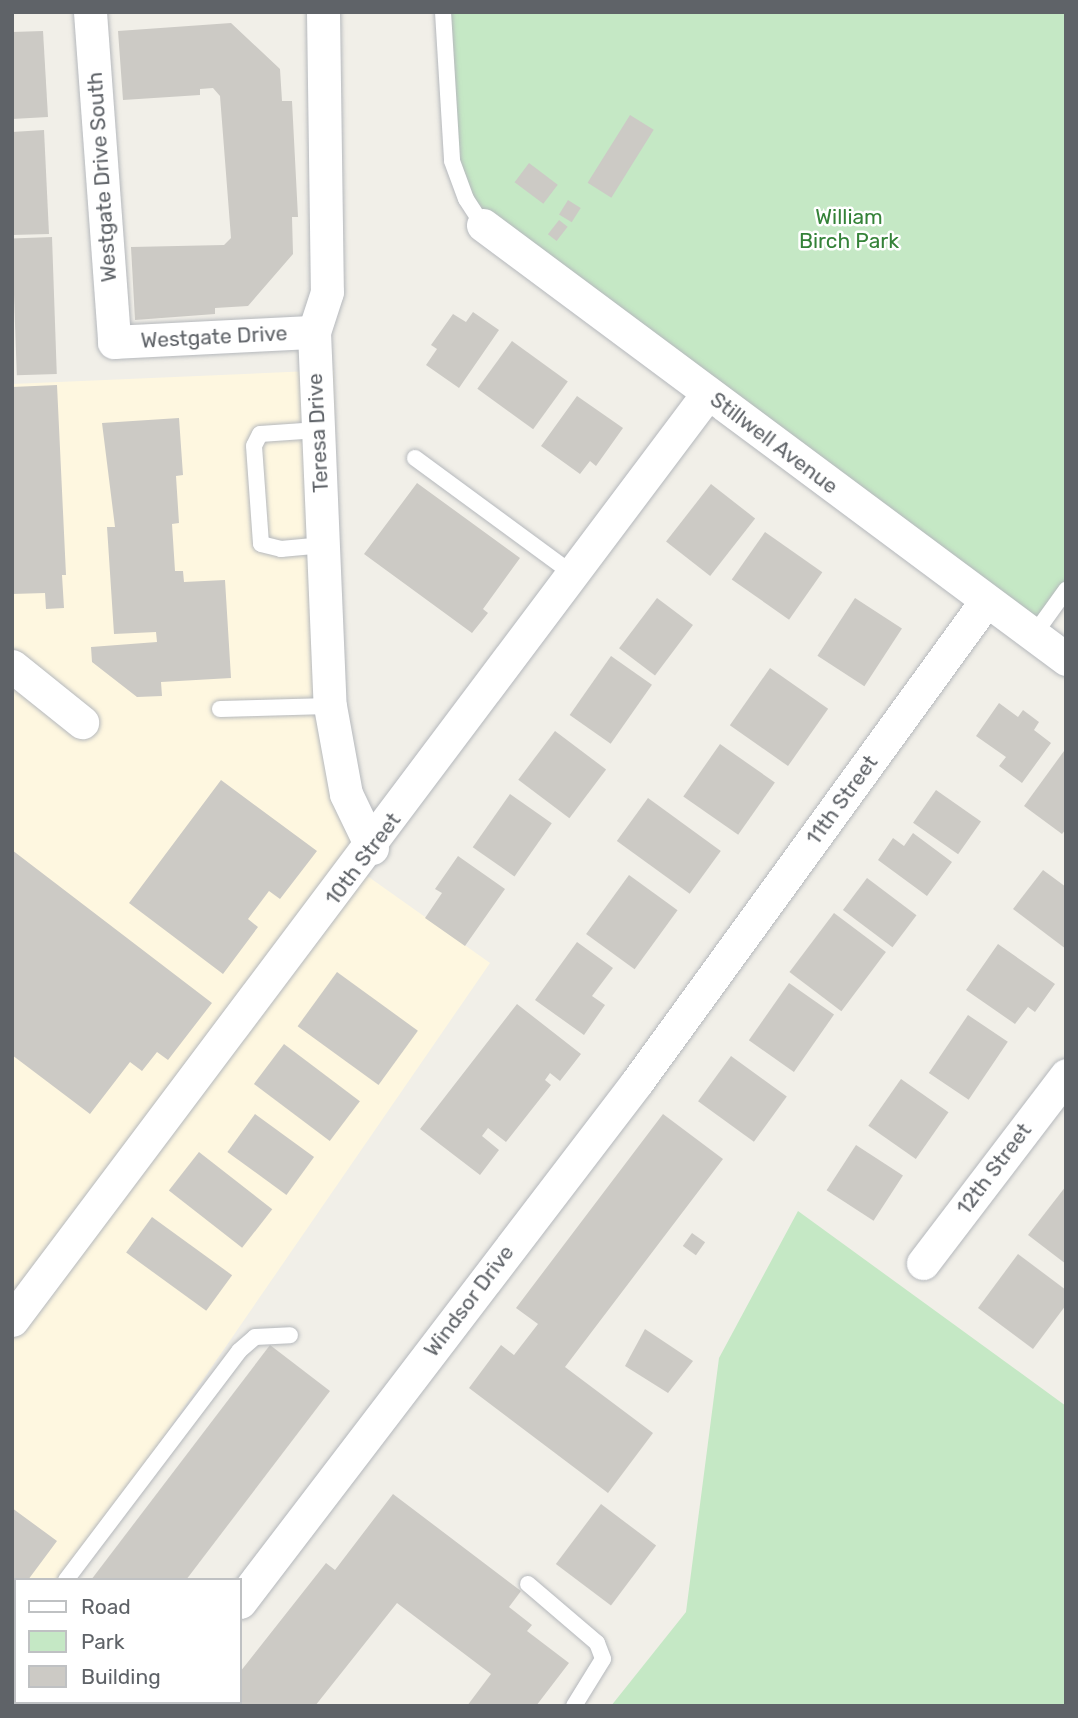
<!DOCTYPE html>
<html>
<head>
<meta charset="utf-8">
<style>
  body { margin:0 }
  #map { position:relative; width:1078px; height:1718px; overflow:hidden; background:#f1efe8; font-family:Rubik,sans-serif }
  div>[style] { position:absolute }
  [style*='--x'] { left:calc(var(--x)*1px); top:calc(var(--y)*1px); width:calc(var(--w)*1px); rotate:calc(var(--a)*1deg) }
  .commercial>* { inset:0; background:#fef7e0 }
  .green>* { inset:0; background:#c5e8c5 }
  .building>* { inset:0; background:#cccac5; transform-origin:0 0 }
  .roads { filter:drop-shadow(0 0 2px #b5b8bc) drop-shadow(0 0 2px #b5b8bc) }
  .lane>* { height:16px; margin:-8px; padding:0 8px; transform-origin:8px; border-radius:8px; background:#fff }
  .street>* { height:33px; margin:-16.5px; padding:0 16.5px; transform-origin:16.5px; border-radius:16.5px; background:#fff }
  span { translate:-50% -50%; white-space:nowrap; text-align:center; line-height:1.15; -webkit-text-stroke:5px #fff; paint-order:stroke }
  .street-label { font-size:21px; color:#5f6368 }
  .park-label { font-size:21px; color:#348238 }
  .frame { position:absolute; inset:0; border:14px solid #5f6368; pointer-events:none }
  .legend { position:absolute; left:14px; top:1578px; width:228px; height:126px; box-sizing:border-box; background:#fff; border:2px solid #bfc1c3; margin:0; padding:9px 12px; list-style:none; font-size:21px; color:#5f6368 }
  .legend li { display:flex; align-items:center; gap:14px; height:35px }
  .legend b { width:35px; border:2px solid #bfc1c3 }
</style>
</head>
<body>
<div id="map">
  <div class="commercial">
    <i style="clip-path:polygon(334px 370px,341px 705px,356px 868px,490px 963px,65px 1580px,16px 1580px,12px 1650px,12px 384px)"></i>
  </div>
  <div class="green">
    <i style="clip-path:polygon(443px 12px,1066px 12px,1066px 589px,1033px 636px,483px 225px,452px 161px)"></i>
    <i style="clip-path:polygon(798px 1211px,1066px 1406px,1066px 1706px,611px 1706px,686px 1612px,719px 1358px)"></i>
  </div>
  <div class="building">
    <i style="clip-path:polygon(231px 23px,280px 69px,282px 101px,292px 101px,298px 217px,292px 217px,293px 254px,248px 306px,215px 308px,215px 314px,135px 320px,131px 247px,224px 245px,231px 238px,220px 96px,213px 88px,200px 89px,200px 95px,123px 100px,118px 31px)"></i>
    <i style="clip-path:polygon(43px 31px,48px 117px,12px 119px,12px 32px)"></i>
    <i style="left:630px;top:115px;width:28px;height:80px;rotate:32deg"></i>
    <i style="clip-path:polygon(44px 130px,49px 234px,12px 235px,12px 132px)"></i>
    <i style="left:529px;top:163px;width:36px;height:24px;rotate:37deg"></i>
    <i style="left:568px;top:200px;width:15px;height:17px;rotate:32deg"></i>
    <i style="left:559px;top:220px;width:11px;height:18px;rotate:38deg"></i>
    <i style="left:52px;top:237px;width:137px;height:40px;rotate:88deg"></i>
    <i style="clip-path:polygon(473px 312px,499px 330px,459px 388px,426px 365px,437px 349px,431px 345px,453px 314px,466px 322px)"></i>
    <i style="left:512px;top:341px;width:69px;height:59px;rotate:36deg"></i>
    <i style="clip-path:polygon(57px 385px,66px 575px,62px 575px,64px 608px,46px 609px,45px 593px,12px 594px,12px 387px)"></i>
    <i style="clip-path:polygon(577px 396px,623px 428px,596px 466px,590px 461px,580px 474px,541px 446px)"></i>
    <i style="clip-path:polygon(179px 418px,183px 475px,176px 476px,179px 523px,172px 524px,175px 571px,183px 571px,184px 582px,225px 580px,231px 678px,161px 682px,162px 696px,137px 697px,92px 662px,91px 647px,157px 642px,156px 632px,114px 634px,107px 527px,115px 527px,102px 423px)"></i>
    <i style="clip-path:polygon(417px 483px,520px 558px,483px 609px,488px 613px,472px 633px,364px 554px)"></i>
    <i style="left:711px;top:484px;width:56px;height:73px;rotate:38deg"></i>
    <i style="left:765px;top:532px;width:70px;height:58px;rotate:35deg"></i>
    <i style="left:657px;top:598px;width:45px;height:63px;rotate:37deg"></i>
    <i style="left:855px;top:598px;width:56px;height:69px;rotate:33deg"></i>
    <i style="left:611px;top:656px;width:50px;height:72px;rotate:35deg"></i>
    <i style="left:770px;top:668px;width:71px;height:70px;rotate:35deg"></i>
    <i style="clip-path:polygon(999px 703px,1018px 717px,1023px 710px,1039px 722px,1034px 730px,1051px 743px,1022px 783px,999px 766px,1006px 757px,976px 736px)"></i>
    <i style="left:555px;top:731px;width:64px;height:61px;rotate:37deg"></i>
    <i style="left:720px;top:744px;width:67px;height:64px;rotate:35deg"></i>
    <i style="clip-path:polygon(1064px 751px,1066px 829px,1062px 834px,1024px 806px)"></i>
    <i style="clip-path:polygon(221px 780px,317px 851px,280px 899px,269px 891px,248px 919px,258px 927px,223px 974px,129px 903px)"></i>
    <i style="left:936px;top:790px;width:55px;height:40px;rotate:35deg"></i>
    <i style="left:510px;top:794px;width:51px;height:65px;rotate:35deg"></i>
    <i style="left:648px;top:798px;width:90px;height:53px;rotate:36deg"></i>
    <i style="clip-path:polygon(913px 833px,952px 862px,927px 896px,878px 860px,893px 838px,904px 846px)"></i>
    <i style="clip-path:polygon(12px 850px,212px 1003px,168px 1060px,157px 1052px,142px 1071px,130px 1062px,90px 1114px,12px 1055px)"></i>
    <i style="clip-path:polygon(458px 856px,505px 889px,465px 946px,425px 918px,442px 893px,435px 889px)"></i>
    <i style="clip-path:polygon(1043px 870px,1066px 887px,1066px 949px,1013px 909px)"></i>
    <i style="left:629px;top:875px;width:60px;height:73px;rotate:36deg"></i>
    <i style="left:867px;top:878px;width:62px;height:40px;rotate:37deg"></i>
    <i style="left:834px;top:913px;width:65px;height:74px;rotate:37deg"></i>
    <i style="clip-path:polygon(577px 942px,613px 968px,592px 996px,605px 1005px,584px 1035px,535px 1000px)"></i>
    <i style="clip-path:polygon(998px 944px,1055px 984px,1035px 1012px,1028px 1007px,1015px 1024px,966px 990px)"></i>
    <i style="left:337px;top:972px;width:100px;height:67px;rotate:36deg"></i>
    <i style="left:789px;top:983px;width:55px;height:70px;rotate:35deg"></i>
    <i style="clip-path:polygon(517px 1004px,581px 1054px,560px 1081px,550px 1073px,545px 1080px,551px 1085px,506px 1142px,488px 1128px,482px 1136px,499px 1150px,480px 1175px,420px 1129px)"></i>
    <i style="left:968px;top:1015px;width:48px;height:70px;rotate:34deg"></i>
    <i style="left:284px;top:1044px;width:95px;height:50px;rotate:37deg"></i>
    <i style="left:731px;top:1056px;width:69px;height:56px;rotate:36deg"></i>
    <i style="left:901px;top:1079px;width:58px;height:57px;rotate:35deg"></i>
    <i style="left:255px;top:1114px;width:73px;height:47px;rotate:36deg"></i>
    <i style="clip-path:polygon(663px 1114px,723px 1159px,565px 1367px,653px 1433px,608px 1493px,469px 1388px,501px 1345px,514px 1355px,538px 1324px,516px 1308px)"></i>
    <i style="left:856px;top:1145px;width:56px;height:54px;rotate:33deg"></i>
    <i style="left:199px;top:1152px;width:93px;height:49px;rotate:38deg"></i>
    <i style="clip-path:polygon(1066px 1186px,1066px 1264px,1028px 1235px)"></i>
    <i style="left:152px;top:1217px;width:99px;height:44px;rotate:36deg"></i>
    <i style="left:692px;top:1233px;width:16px;height:16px;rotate:35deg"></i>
    <i style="clip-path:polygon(1018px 1254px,1066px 1290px,1066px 1305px,1033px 1349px,978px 1308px)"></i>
    <i style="clip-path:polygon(645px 1329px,693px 1361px,668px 1393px,625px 1366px)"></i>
    <i style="clip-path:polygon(270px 1345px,330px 1391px,186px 1580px,91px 1580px)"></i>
    <i style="clip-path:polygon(393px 1494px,521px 1591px,509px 1607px,532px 1625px,527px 1631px,569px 1663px,536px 1706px,467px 1706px,491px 1674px,397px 1603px,315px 1706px,213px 1706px,240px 1702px,240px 1672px,326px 1563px,335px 1570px)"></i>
    <i style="left:601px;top:1504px;width:69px;height:75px;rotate:37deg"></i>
    <i style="clip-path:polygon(12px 1508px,57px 1541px,28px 1580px,16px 1580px,12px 1601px)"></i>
  </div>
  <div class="roads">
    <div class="lane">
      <i style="--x:443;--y:12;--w:149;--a:86.5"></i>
      <i style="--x:452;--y:161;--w:40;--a:69.8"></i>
      <i style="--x:466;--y:199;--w:31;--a:57"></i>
      <i style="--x:318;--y:430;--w:58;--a:176.1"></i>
      <i style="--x:260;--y:434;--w:13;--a:117"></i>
      <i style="--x:254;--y:446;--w:98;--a:85.9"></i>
      <i style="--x:261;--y:544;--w:21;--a:14"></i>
      <i style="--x:281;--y:549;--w:43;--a:-5.3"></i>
      <i style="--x:415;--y:458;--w:197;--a:36.3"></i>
      <i style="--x:1033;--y:636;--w:57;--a:-54.3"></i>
      <i style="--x:220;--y:709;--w:110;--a:-1.6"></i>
      <i style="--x:66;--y:1580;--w:287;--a:-52.9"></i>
      <i style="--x:239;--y:1351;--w:21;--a:-41"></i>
      <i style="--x:255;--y:1337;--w:35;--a:-3"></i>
      <i style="--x:528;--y:1584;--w:91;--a:40.5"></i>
      <i style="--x:597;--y:1643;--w:17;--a:69"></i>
      <i style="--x:603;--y:1659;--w:55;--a:121.7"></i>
    </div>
    <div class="street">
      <i style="--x:90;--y:12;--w:331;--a:85.8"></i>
      <i style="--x:114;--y:342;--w:200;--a:-2.9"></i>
      <i style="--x:323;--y:12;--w:280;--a:89.2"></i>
      <i style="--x:327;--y:292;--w:42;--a:108"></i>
      <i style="--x:314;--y:332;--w:374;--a:87.6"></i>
      <i style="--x:330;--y:706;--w:89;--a:79.7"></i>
      <i style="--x:346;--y:794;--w:60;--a:64.3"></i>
      <i style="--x:483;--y:225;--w:727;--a:36.66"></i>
      <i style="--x:12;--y:666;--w:90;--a:38.7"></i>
      <i style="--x:923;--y:1263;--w:236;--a:-52.7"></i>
      <i style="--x:12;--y:1320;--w:1159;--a:-53.1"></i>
      <i style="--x:240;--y:1602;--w:654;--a:-52.64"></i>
      <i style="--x:637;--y:1082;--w:594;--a:-54.04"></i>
      <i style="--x:160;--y:1706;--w:5;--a:-53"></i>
    </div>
  </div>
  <div class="street-label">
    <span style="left:102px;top:177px;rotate:-94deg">Westgate Drive South</span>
    <span style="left:214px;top:337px;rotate:-3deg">Westgate Drive</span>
    <span style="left:318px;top:433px;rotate:-93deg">Teresa Drive</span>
    <span style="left:774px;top:443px;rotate:37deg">Stillwell Avenue</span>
    <span style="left:842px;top:800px;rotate:-54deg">11th Street</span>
    <span style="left:363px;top:859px;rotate:-53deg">10th Street</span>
    <span style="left:994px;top:1169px;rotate:-53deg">12th Street</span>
    <span style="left:469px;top:1301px;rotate:-53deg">Windsor Drive</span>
  </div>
  <div class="park-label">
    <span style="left:849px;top:229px">William<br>Birch Park</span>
  </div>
  <div class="frame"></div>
  <ul class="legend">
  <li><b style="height:9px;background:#fff"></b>Road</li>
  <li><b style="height:19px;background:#c5e8c5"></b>Park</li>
  <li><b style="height:19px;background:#cccac5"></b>Building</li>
  </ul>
</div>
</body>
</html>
